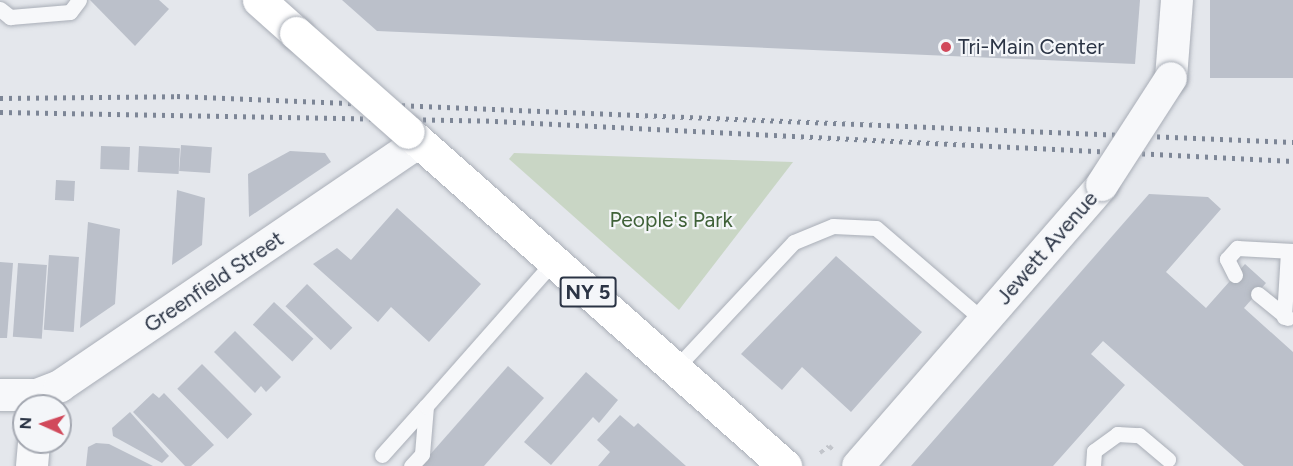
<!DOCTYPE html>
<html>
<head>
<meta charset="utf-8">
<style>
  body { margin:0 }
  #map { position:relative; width:1293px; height:466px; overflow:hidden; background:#e4e7ec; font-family:Figtree,sans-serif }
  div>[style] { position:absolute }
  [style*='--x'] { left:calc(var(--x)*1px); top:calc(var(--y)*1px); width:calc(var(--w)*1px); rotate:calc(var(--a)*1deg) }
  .green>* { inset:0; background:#c9d6c5 }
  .building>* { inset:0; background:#bbc0ca; transform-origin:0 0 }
  .path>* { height:4px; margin-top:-2px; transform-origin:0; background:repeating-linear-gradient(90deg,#c2c5cb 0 4.5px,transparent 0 9px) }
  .roads { filter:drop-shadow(0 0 2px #a9aeb7) drop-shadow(0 0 2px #a9aeb7) }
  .service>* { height:15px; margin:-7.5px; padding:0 7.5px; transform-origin:7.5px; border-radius:7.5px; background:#f7f8fa }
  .minor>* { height:32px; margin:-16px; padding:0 16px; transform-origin:16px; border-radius:16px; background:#f7f8fa }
  .primary>* { height:33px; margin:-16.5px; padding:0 16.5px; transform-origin:16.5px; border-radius:16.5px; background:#fff }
  .rail>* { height:4.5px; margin-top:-2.25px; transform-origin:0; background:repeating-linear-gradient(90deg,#7d8696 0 3px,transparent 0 9px) }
  .bridges { filter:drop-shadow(0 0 2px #a9aeb7) drop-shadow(0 0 2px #a9aeb7) }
  .minor-bridge>* { height:32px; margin:-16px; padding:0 16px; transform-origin:16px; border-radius:16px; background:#f7f8fa }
  .primary-bridge>* { height:33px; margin:-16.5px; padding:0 16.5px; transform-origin:16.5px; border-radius:16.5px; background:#fff }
  .dots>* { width:16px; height:16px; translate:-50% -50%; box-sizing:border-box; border:3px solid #f4f6f9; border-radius:50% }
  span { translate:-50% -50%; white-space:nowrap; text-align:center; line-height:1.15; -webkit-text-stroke:4.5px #f4f6f9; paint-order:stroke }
  .shield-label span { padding:2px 4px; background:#f4f6f9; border:2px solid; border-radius:4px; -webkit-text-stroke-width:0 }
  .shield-label { font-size:20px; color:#2b3445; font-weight:700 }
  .poi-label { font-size:21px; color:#2b3445 }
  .left { translate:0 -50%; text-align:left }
  .park-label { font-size:21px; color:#3f6138 }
  .street-label { font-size:21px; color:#2b3445 }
  .north { position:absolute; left:12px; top:394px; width:60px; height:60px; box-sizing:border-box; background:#f4f6f9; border:2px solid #a4a8b1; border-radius:50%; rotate:273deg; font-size:16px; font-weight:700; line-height:24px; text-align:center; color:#2b3445 }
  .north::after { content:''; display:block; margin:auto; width:21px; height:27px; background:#d1495b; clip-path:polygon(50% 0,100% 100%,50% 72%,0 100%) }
</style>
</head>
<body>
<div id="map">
  <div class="green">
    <i style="clip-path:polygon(514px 153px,793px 162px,679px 310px,509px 159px)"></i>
  </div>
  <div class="building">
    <i style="clip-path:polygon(90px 0,159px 0,169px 9px,135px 46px)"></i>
    <i style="clip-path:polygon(342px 0,1140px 0,1135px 64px,377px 31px)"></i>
    <i style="left:1210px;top:0;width:83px;height:78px"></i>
    <i style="left:181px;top:145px;width:31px;height:26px;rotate:4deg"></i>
    <i style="left:101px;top:146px;width:29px;height:23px;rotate:2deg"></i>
    <i style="left:139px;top:146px;width:41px;height:26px;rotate:3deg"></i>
    <i style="clip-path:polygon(290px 151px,325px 153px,331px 162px,249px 217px,248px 174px)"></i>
    <i style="left:56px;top:180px;width:19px;height:20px;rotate:3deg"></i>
    <i style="clip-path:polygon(177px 190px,205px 198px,202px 245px,172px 265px)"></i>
    <i style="clip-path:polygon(1149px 194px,1208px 197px,1221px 209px,1166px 272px,1206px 308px,1245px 264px,1266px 283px,1244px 308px,1293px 352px,1293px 466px,1244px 466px,1103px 341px,1091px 354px,1125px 385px,1053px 466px,911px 466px)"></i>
    <i style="clip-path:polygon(397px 208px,481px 284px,429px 342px,391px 307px,378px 322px,313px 264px,337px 248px,351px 260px)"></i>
    <i style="clip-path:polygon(88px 222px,120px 229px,115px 304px,80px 328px)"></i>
    <i style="left:49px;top:255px;width:30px;height:75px;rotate:4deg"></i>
    <i style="clip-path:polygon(836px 256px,922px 332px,851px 412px,802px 367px,782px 390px,741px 354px)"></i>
    <i style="clip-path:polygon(0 262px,13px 263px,7px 338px,0 338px)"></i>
    <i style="left:18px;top:263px;width:29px;height:74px;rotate:4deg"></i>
    <i style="left:307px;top:284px;width:63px;height:31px;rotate:44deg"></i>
    <i style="left:274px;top:302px;width:54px;height:31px;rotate:43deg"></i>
    <i style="clip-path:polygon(235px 331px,281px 377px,266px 392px,261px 386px,255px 393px,214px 352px)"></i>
    <i style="left:202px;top:364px;width:71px;height:35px;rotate:45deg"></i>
    <i style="clip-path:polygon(508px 366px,544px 398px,484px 466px,420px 466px)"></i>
    <i style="clip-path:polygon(586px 372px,618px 400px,599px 423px,593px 417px,551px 465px,524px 442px)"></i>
    <i style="clip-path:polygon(153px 393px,159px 398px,164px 393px,214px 445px,191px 466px,185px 466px,133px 412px)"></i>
    <i style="clip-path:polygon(130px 412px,169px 456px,162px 463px,113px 436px,112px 428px)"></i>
    <i style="clip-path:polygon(620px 415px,634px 427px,638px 423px,686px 466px,598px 466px,610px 452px,597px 440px)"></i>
    <i style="clip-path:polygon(96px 443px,109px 444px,153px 466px,86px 466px,88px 447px)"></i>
  </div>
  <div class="path">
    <i style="--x:820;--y:453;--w:11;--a:-38"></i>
    <i style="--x:829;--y:446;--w:7;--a:45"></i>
  </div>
  <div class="roads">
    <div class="service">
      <i style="--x:0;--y:9;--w:13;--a:39"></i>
      <i style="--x:10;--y:17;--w:60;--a:-4.8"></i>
      <i style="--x:70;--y:12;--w:15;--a:-53"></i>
      <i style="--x:1235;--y:275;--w:18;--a:-117"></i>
      <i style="--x:1227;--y:259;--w:15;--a:-48"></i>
      <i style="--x:1237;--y:248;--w:56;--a:3.1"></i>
      <i style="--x:1258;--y:294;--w:38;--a:39"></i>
      <i style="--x:1284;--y:317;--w:66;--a:-86.5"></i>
      <i style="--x:675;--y:369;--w:174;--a:-46.9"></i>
      <i style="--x:794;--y:242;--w:42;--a:-22.3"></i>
      <i style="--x:833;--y:226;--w:43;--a:2.7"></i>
      <i style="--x:876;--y:228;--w:143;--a:40.7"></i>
      <i style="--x:382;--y:455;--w:66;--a:-48.1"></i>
      <i style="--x:411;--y:466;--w:16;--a:-47"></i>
      <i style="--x:422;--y:454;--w:48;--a:-85.2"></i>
      <i style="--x:426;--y:406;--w:193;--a:-48.6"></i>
      <i style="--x:1093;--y:466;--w:15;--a:-86"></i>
      <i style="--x:1094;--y:451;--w:29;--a:-36"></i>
      <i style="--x:1117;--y:434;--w:22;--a:3"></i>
      <i style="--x:1139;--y:435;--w:38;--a:40"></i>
    </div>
    <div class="minor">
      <i style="--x:1171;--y:78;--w:78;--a:-85.6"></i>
      <i style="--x:0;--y:395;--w:37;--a:0"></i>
      <i style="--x:37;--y:395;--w:25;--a:-21"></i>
      <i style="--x:60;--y:386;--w:434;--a:-34.2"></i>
      <i style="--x:32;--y:466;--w:24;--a:-85"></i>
      <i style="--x:858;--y:466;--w:372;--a:-49"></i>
    </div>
    <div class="primary">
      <i style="--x:259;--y:0;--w:50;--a:41.7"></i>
      <i style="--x:408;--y:132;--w:504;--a:41.54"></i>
    </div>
  </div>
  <div class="rail">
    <i style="--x:0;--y:98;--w:177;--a:-0.6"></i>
    <i style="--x:177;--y:96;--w:1117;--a:2.36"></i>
    <i style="--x:0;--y:112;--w:495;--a:1"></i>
    <i style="--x:495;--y:121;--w:799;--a:2.87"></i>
  </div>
  <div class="bridges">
    <div class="minor-bridge">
      <i style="--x:1102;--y:185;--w:127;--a:-57.2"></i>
    </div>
    <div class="primary-bridge">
      <i style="--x:296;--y:33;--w:149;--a:41.5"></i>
    </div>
  </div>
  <div class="dots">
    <i style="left:946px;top:47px;background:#d1495b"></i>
  </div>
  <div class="shield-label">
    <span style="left:588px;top:292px">NY 5</span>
  </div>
  <div class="poi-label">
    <span class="left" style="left:958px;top:47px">Tri-Main Center</span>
  </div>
  <div class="park-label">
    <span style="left:671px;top:220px">People's Park</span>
  </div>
  <div class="street-label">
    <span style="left:1047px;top:248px;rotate:-49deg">Jewett Avenue</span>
    <span style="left:214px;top:282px;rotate:-34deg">Greenfield Street</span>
  </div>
  <div class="north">N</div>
</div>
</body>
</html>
